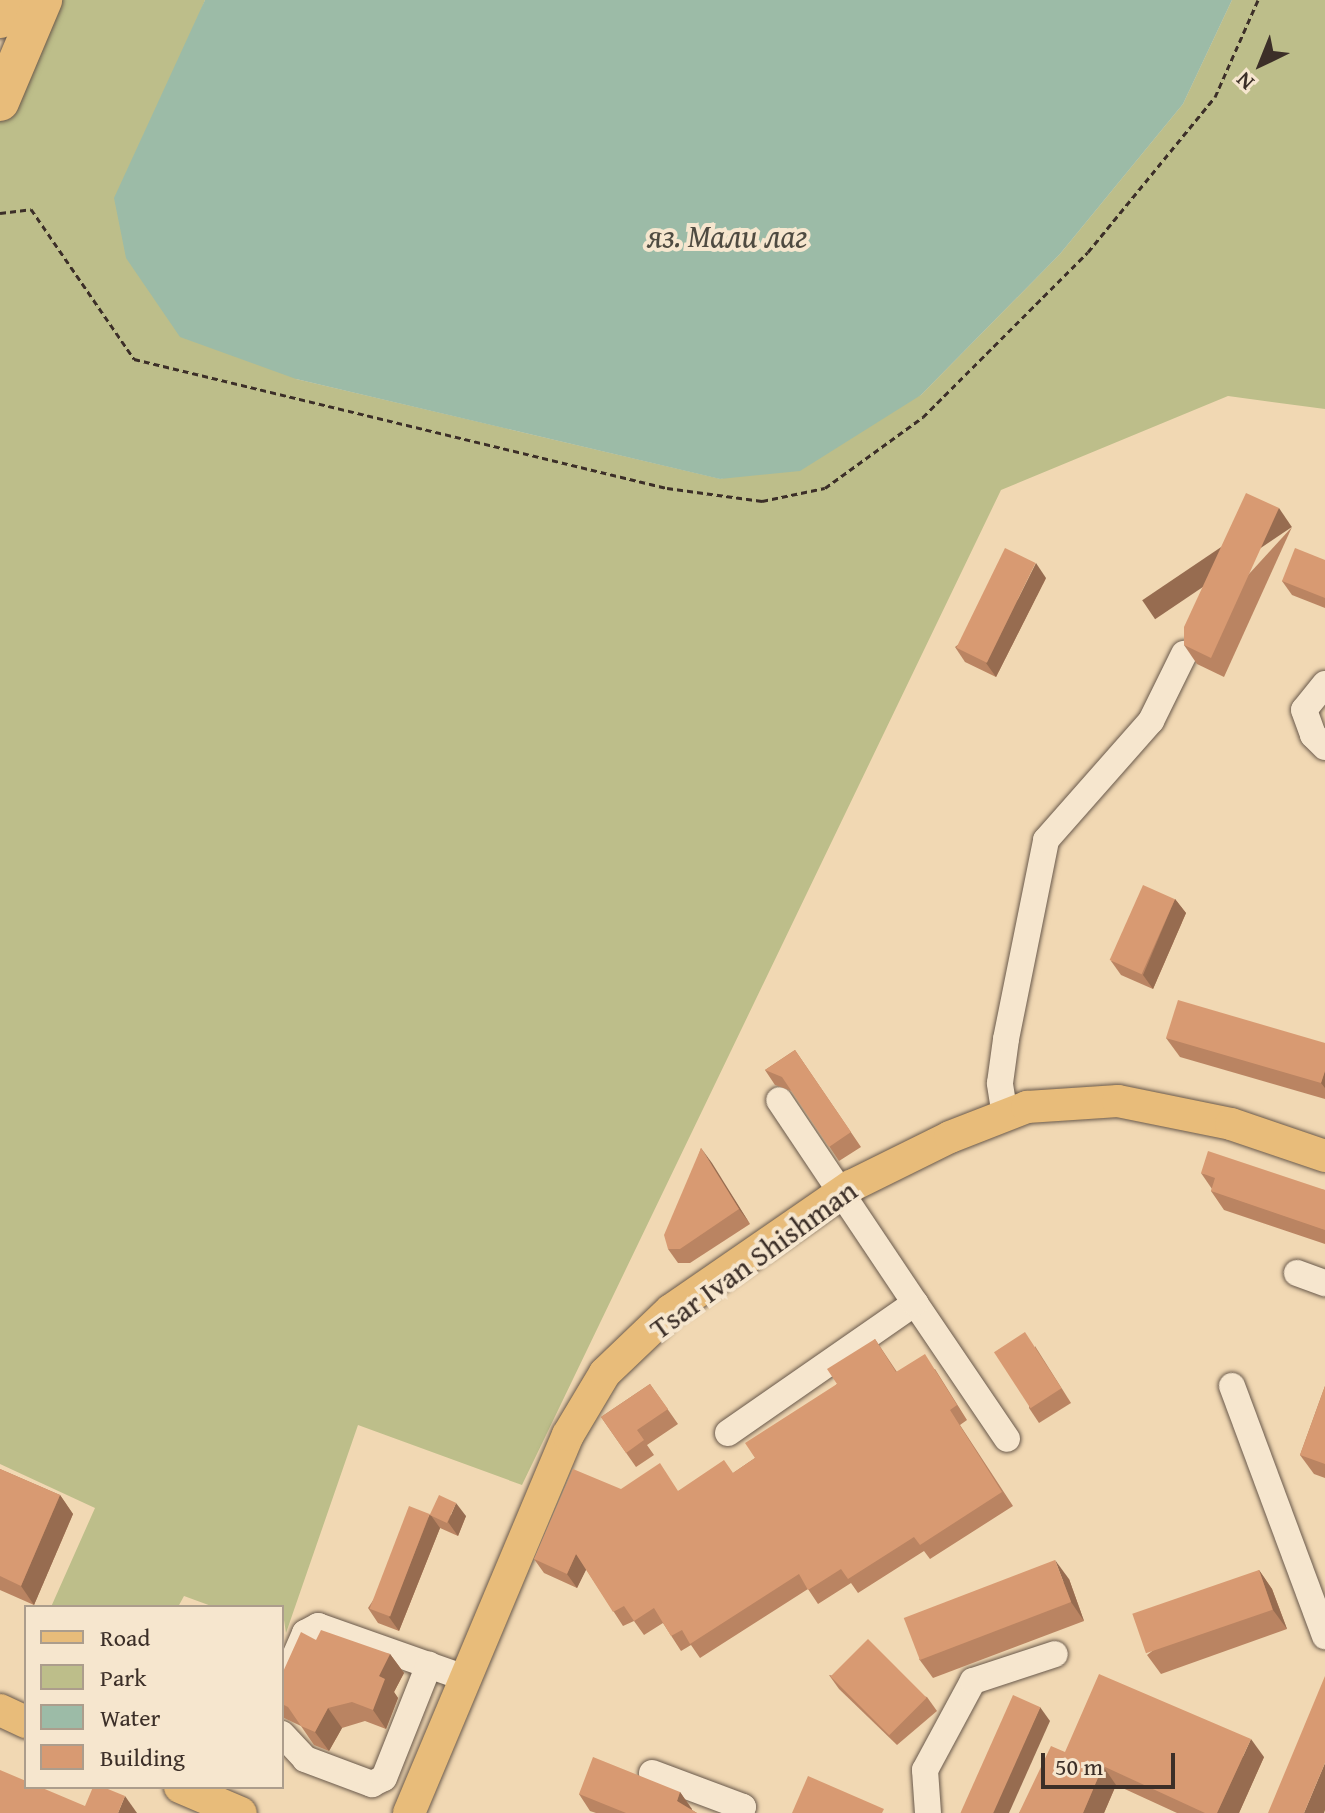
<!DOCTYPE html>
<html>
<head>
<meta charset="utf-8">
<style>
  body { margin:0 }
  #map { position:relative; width:1325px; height:1813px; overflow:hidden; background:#f1d8b3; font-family:"Gentium Book Plus",serif }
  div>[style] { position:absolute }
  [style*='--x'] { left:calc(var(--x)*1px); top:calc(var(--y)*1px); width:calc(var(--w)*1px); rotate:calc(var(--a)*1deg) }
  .green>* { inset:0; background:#bdbe8a }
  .water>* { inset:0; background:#9cbba7 }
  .path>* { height:3px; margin-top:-1.5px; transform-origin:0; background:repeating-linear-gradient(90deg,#3c2f28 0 6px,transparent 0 10px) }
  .roads { filter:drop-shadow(0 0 2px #69594b) drop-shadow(0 0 2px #69594b) }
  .minor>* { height:26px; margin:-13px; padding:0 13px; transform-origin:13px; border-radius:13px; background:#f6e6ce }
  .major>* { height:32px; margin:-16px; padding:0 16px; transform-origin:16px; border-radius:16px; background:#e8bc7a }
  .highway>* { height:38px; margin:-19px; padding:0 19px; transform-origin:19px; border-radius:19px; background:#e8bc7a }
  .wall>* { inset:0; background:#ba8462 }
  .shaded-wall>* { inset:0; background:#976c50; transform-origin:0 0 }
  .building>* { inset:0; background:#d89a72; transform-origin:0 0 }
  span { translate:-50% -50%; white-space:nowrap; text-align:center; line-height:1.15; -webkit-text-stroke:8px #f6e6ce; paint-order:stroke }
  .street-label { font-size:30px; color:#3c2f28 }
  .water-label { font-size:32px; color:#4f4b41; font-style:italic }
  .legend { position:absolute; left:24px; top:1605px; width:260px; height:184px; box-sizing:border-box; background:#f6e6ce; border:2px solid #ac9d8c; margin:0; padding:10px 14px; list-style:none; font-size:24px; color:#3c2f28 }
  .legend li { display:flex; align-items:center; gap:16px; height:40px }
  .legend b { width:40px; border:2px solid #ac9d8c }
  .north { position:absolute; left:1221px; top:24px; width:80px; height:80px; -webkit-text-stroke:6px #f6e6ce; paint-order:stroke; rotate:223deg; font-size:22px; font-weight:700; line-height:32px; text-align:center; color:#3c2f28 }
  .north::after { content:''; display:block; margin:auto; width:28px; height:36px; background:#3c2f28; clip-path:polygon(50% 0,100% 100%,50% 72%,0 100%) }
  .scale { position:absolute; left:1041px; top:1753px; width:134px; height:36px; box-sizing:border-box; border:4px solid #3c2f28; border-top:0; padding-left:10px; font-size:24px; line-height:28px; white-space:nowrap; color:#3c2f28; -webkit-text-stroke:6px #f6e6ce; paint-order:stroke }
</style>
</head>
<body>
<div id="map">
  <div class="green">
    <i style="clip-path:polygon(46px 0,205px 0,198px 19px,296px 379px,721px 479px,921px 395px,1060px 254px,1183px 104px,1232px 0,1325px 0,1325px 409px,1228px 396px,1001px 490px,522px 1485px,358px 1425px,286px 1633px,282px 1607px,214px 1607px,184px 1596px,178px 1607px,51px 1607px,95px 1508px,0 1464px,0 111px)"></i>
  </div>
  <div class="water">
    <i style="clip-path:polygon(205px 0,1232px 0,1183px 104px,1060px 254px,921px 395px,800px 471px,720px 479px,296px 379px,180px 337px,126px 258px,114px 198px)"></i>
  </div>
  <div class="path">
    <i style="--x:0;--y:213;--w:31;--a:-7"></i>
    <i style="--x:31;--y:209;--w:182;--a:55.5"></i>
    <i style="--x:134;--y:359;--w:548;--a:13.61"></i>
    <i style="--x:667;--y:488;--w:96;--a:7.8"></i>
    <i style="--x:762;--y:501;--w:64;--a:-11.7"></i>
    <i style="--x:825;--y:488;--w:121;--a:-35.9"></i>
    <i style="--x:923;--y:417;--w:233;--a:-45"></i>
    <i style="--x:1088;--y:252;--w:200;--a:-50.7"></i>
    <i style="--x:1215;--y:97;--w:106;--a:-66.1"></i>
  </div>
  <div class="roads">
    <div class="minor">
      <i style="--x:1325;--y:684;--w:33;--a:129"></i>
      <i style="--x:1304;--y:710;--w:27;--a:70"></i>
      <i style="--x:1313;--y:735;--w:17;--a:45"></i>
      <i style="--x:1005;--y:1116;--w:33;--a:-99"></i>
      <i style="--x:1000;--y:1083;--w:44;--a:-82.2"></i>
      <i style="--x:1006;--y:1039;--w:203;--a:-78.6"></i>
      <i style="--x:1046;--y:840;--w:159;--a:-48.6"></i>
      <i style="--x:1151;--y:721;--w:75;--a:-63.8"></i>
      <i style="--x:1297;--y:1273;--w:30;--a:20"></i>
      <i style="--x:915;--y:1303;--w:164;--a:55.9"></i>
      <i style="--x:1232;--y:1386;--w:267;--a:69.6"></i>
      <i style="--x:728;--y:1433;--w:228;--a:-34.8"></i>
      <i style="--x:915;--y:1303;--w:244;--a:-123.8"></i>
      <i style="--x:282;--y:1686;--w:58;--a:-66.5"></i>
      <i style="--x:305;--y:1633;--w:15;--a:-28"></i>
      <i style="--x:318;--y:1626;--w:156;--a:19.5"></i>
      <i style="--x:282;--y:1734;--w:34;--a:47"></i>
      <i style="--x:305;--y:1759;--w:72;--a:20.5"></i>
      <i style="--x:372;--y:1784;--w:13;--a:-27"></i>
      <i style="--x:384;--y:1778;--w:122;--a:-68.3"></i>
      <i style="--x:652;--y:1773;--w:97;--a:20.5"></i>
      <i style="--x:743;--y:1807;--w:7;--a:117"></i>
      <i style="--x:928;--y:1813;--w:43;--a:-94"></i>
      <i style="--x:925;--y:1770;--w:101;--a:-61.7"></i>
      <i style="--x:973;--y:1681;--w:86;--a:-18.2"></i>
    </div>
    <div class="major">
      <i style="--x:0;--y:1710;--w:29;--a:25"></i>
      <i style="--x:180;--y:1787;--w:66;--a:23.1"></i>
      <i style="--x:409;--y:1813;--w:410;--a:-67.2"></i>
      <i style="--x:568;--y:1435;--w:72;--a:-59.2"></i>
      <i style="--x:605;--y:1373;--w:91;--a:-43.7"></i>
      <i style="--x:671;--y:1310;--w:219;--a:-34.6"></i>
      <i style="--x:851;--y:1186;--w:110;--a:-26.3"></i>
      <i style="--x:950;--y:1137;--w:83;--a:-21.3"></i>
      <i style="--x:1027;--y:1107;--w:91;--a:-3.8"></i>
      <i style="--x:1118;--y:1101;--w:115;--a:11.5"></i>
      <i style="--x:1231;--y:1124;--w:99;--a:18.8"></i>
    </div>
    <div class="highway">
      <i style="--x:0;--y:19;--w:20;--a:-70"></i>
      <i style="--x:0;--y:102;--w:111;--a:-67.1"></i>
    </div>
  </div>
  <div class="wall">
    <i style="clip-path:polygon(1292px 527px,1224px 677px,1197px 664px,1184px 645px)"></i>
    <i style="clip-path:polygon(1325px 560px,1325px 608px,1292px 595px,1282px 581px)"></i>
    <i style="clip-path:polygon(1046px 578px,996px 677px,965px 662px,955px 647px)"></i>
    <i style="clip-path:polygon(1175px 899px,1186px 913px,1153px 989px,1121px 975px,1111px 961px)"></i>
    <i style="clip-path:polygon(1166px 1038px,1325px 1043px,1325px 1099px,1180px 1057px)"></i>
    <i style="clip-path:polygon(795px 1050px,861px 1147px,839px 1161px,792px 1091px,775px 1085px,765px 1070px)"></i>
    <i style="clip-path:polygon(701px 1148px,750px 1224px,690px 1263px,678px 1263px,668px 1249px)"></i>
    <i style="clip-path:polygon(1201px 1173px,1325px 1190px,1325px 1244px,1224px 1210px,1211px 1191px,1212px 1189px)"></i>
    <i style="clip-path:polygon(875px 1339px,897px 1372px,935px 1369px,967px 1420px,960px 1425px,1013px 1506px,930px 1559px,924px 1551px,858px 1593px,851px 1583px,818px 1604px,808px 1589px,700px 1658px,691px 1645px,681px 1651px,663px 1623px,644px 1635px,634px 1621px,623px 1626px,586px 1569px,577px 1588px,544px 1573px,534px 1559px,678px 1491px,733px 1473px,755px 1458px,837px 1384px)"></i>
    <i style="clip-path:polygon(1035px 1346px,1071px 1403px,1039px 1423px,1029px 1408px)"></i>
    <i style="clip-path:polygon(650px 1384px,678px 1424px,647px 1445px,654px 1455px,636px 1467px,601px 1417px)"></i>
    <i style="clip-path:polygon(1325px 1386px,1325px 1478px,1314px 1474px,1300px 1455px)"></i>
    <i style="clip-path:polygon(0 1469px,60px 1495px,73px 1514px,34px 1605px,0 1590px)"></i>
    <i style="clip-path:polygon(430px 1514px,466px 1516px,458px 1536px,440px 1528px,399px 1631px,378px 1623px,368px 1608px)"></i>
    <i style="clip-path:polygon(1259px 1570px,1272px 1589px,1287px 1629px,1161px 1674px,1147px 1655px)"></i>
    <i style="clip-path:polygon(1069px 1579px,1084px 1621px,933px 1678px,919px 1659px)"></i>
    <i style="clip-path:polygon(316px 1640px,390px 1654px,404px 1673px,394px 1692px,398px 1698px,386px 1729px,365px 1721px,342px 1728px,329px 1751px,314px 1745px,301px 1726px,282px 1717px,282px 1674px)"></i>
    <i style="clip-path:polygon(829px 1675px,927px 1697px,937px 1711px,897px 1745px,839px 1689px)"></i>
    <i style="clip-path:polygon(1065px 1752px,1264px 1757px,1239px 1813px,1177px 1813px,1116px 1785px,1104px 1813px,1019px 1813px)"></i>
    <i style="clip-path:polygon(680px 1792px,692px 1810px,697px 1813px,596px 1813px,590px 1811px,579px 1794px)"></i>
  </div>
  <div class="shaded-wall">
    <i style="left:1279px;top:508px;width:23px;height:165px;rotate:56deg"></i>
    <i style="clip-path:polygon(1036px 563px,1046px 578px,996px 677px,986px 663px)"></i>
    <i style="clip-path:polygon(1175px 899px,1186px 913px,1153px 989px,1143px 975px)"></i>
    <i style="clip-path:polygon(1325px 1071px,1325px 1088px,1321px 1083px)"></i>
    <i style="clip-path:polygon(701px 1148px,712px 1163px,750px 1224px,739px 1209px)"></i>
    <i style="clip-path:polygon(60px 1495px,73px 1514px,34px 1605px,21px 1586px)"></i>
    <i style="clip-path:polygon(456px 1503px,466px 1516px,458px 1536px,448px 1522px)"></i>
    <i style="clip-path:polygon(430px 1514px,440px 1528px,399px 1631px,389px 1617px)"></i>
    <i style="clip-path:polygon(576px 1554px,587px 1568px,577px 1588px,567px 1574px)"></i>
    <i style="clip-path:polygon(1055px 1560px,1069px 1579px,1084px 1621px,1071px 1602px)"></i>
    <i style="clip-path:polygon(1259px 1570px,1272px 1589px,1287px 1629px,1273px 1610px)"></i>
    <i style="clip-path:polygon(390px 1654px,404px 1673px,394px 1692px,398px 1698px,386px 1729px,373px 1710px,379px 1676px)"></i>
    <i style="clip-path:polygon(1040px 1707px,1050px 1721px,1009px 1813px,992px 1813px)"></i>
    <i style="clip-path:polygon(328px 1708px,342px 1728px,329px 1751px,315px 1732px)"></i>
    <i style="clip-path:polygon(1251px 1739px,1264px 1757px,1239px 1813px,1217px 1813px)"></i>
    <i style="clip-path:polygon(1325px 1763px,1325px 1810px,1324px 1813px,1304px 1813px)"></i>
    <i style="clip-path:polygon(1103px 1766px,1116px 1785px,1104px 1813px,1083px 1813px)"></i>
    <i style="clip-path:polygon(680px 1792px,692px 1809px,690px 1813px,677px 1801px)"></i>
    <i style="clip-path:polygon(125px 1796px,137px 1813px,118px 1813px)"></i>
  </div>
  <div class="building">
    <i style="clip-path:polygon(1246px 493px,1279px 508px,1211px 658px,1184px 645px,1184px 627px)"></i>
    <i style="left:1005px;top:548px;width:34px;height:111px;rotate:26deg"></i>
    <i style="clip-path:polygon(1295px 548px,1325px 560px,1325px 598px,1282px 581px)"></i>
    <i style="left:1143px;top:885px;width:35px;height:82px;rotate:24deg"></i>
    <i style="clip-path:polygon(1178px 1000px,1325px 1043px,1325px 1071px,1321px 1083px,1166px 1038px)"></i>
    <i style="clip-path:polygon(795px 1050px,851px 1132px,829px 1147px,782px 1077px,765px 1070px)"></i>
    <i style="clip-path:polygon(701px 1148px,739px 1209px,680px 1249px,668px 1249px,664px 1235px)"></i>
    <i style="clip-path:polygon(1208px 1151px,1325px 1190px,1325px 1230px,1211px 1191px,1215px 1178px,1201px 1173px)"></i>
    <i style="left:1025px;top:1332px;width:67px;height:37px;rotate:57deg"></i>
    <i style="clip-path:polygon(875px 1339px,896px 1372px,925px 1354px,957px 1405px,950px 1410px,1002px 1492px,920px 1545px,914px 1537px,848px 1579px,841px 1569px,808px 1590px,799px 1574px,690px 1644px,682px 1630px,671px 1636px,654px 1608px,634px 1621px,624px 1606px,613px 1612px,576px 1554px,567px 1574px,534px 1559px,573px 1469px,621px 1489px,660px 1463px,678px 1491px,724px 1460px,733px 1473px,755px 1458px,745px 1443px,837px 1384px,827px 1369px)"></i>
    <i style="clip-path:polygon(650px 1384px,668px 1409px,637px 1430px,644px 1440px,626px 1453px,601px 1417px)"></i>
    <i style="clip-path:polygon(1325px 1386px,1325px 1464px,1300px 1455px)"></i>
    <i style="clip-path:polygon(0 1469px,60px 1495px,21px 1586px,0 1576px)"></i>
    <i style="left:439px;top:1495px;width:19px;height:22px;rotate:25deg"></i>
    <i style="left:409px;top:1506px;width:22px;height:110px;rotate:21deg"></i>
    <i style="left:1055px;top:1560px;width:45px;height:162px;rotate:69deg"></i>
    <i style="left:1259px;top:1570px;width:42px;height:134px;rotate:71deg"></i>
    <i style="clip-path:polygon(321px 1630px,390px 1654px,379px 1676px,385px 1679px,373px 1710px,352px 1702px,328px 1708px,315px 1732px,301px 1726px,288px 1707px,282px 1704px,282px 1674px,301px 1632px,316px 1640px)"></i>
    <i style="left:868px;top:1639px;width:83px;height:53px;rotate:45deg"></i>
    <i style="clip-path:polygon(1099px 1674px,1251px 1739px,1217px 1813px,1205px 1813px,1103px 1766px,1083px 1813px,1019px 1813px,1051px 1746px,1065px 1752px)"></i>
    <i style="clip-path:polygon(1325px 1676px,1325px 1763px,1304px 1813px,1268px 1813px)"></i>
    <i style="left:1013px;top:1695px;width:30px;height:129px;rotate:24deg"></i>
    <i style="clip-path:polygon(593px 1757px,680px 1792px,677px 1801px,697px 1813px,626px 1813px,579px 1794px)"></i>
    <i style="clip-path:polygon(0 1770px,26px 1781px,26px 1787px,40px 1787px,85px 1806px,93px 1787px,103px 1787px,125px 1796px,118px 1813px,0 1813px)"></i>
    <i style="clip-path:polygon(808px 1776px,884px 1809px,882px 1813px,792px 1813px)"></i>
  </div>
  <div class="street-label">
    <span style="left:753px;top:1259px;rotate:-36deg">Tsar Ivan Shishman</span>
  </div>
  <div class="water-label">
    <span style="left:727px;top:236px">яз. Мали лаг</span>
  </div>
  <ul class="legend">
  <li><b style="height:10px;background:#e8bc7a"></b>Road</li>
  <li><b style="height:22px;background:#bdbe8a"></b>Park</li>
  <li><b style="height:22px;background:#9cbba7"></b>Water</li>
  <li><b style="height:22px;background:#d89a72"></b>Building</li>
  </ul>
  <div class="north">N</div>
  <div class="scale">50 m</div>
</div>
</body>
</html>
